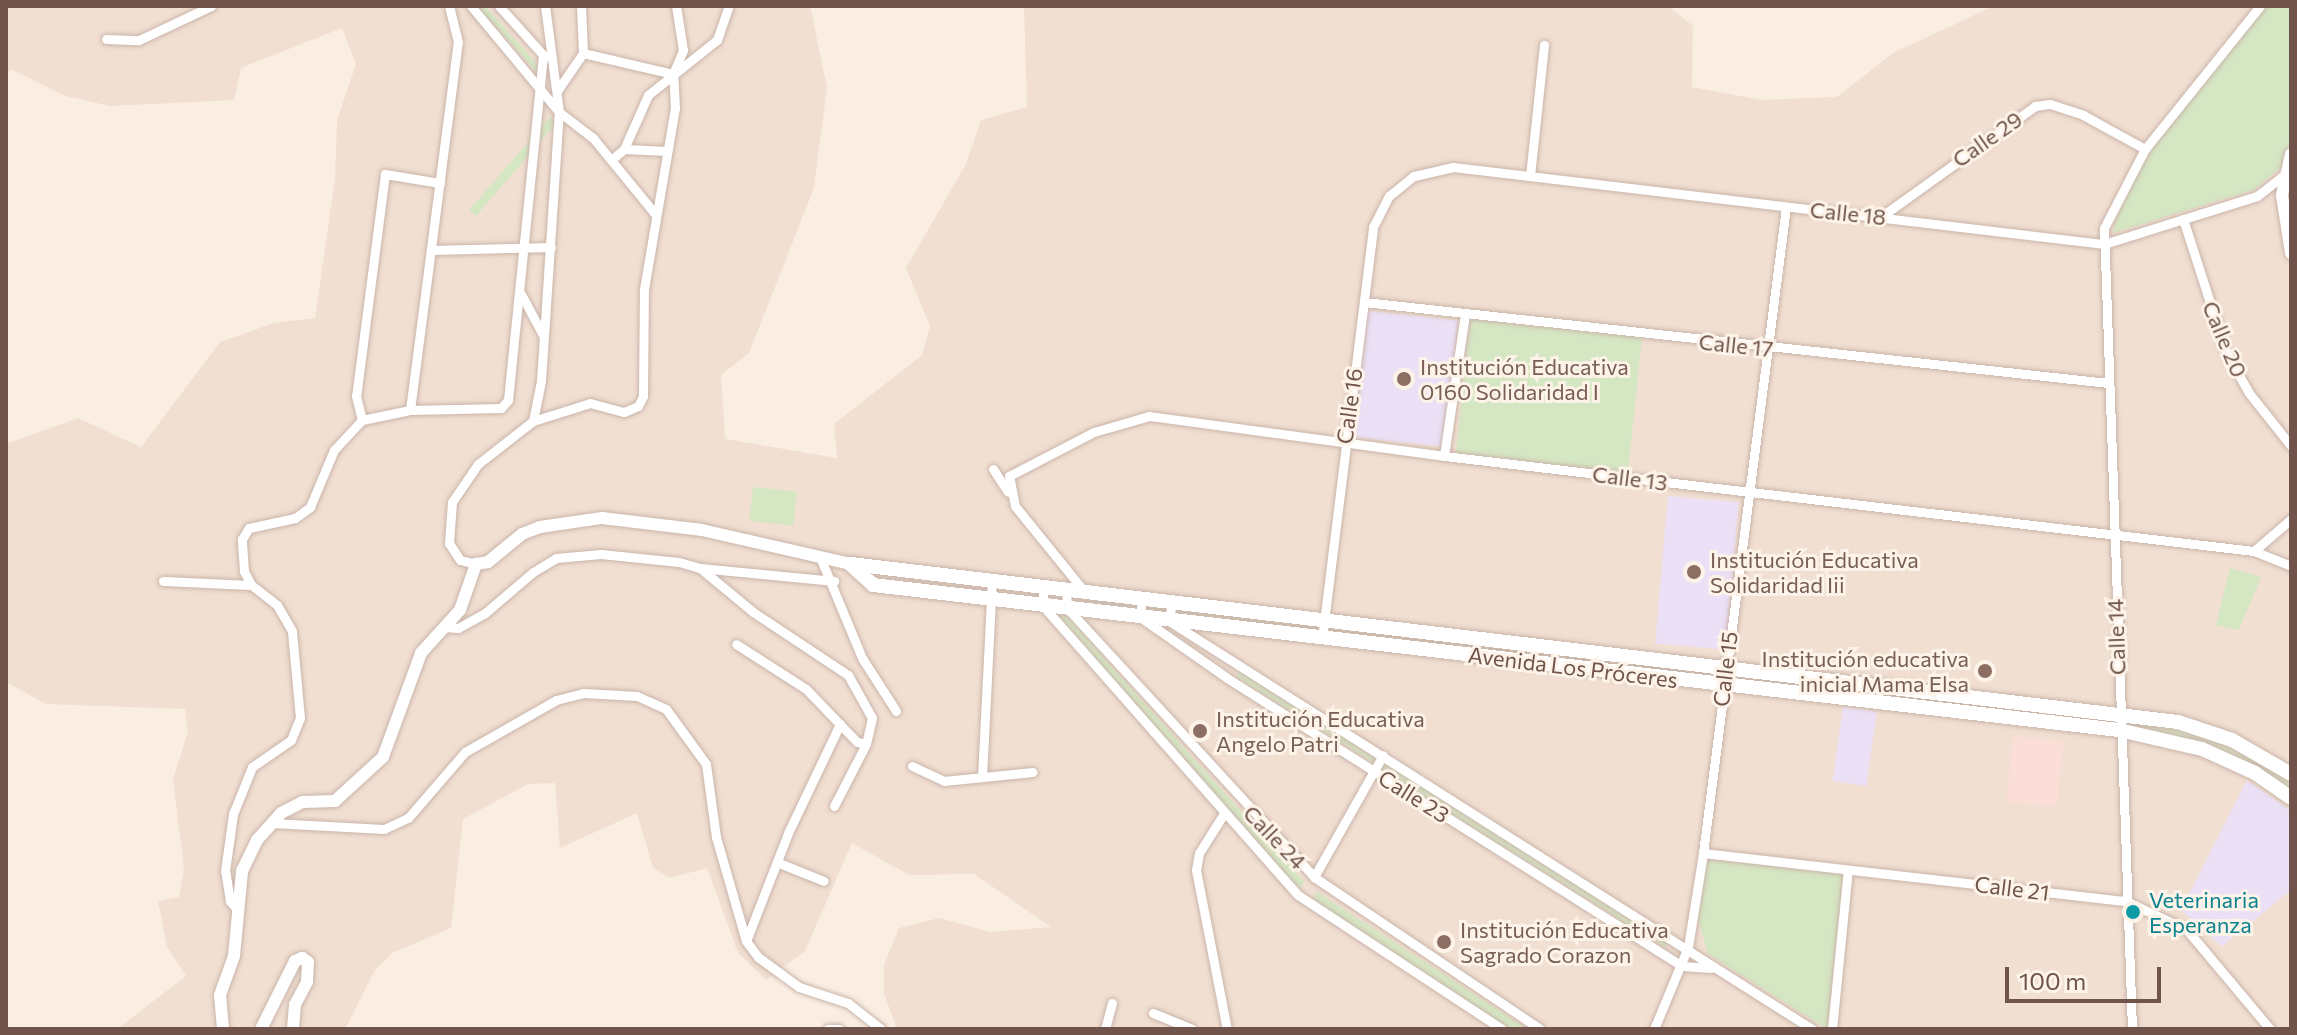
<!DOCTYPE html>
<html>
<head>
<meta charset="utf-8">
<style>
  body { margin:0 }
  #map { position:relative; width:2297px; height:1035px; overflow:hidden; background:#faeee3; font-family:Commissioner,sans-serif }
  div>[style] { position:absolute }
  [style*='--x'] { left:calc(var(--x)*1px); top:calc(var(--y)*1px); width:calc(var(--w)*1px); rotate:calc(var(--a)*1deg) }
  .residential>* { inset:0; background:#f1dfd2 }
  .commercial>* { inset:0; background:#faded7; transform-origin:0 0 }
  .education>* { inset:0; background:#ebe0f6; transform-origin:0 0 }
  .green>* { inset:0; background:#d5e6c3; transform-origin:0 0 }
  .roads { filter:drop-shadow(0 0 2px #cab5aa) drop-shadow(0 0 2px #cab5aa) }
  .minor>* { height:9px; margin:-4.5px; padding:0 4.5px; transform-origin:4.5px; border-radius:4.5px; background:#fff }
  .tertiary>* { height:12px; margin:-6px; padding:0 6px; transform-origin:6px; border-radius:6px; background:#fff }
  .secondary>* { height:14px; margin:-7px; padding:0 7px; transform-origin:7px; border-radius:7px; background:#fff }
  .dots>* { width:22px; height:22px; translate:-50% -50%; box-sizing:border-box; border:4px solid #fdf3e8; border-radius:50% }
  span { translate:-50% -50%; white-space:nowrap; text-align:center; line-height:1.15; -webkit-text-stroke:6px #fdf3e8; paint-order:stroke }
  .street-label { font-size:22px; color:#70544b }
  .education-label { font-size:22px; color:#785e54 }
  .left { translate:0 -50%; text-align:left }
  .right { translate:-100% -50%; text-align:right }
  .culture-label { font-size:22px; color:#0d838f }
  .frame { position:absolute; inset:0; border:8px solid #70544b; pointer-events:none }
  .scale { position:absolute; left:2005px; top:967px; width:156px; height:36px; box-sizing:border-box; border:4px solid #70544b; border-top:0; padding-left:10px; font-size:24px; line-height:28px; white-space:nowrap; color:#70544b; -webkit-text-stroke:6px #fdf3e8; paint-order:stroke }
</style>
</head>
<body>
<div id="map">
  <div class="residential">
    <i style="clip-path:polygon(6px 6px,810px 6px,827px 87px,814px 188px,749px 353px,721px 375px,725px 439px,837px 458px,834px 424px,922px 355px,930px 326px,906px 268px,966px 164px,981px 120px,1027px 107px,1024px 6px,1668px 6px,1693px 26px,1692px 87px,1762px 100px,1837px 97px,1893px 53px,1994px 6px,2291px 6px,2291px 1029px,897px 1029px,884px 994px,884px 965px,899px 928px,939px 918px,991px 932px,1051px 927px,974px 874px,909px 875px,852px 843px,805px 951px,766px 980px,738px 953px,707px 868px,670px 878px,653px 868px,637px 813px,560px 848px,555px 783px,528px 784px,463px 819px,451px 928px,394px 952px,375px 970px,345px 1029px,117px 1029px,186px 976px,167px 947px,158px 901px,179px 897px,184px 869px,173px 780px,188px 731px,185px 709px,46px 704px,6px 682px,6px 444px,78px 418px,141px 447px,220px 342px,274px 323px,315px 318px,335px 178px,337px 120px,356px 64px,342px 28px,241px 68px,234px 100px,110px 106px,65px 96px,11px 69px,6px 74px)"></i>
  </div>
  <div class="commercial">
    <i style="left:2013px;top:736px;width:51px;height:66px;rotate:6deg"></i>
  </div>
  <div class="education">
    <i style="left:1368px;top:311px;width:91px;height:127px;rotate:6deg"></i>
    <i style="left:1668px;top:496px;width:71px;height:148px;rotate:5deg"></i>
    <i style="left:1843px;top:707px;width:34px;height:75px;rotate:8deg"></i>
    <i style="clip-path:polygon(2247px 780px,2291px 811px,2291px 890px,2222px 946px,2181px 910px)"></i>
  </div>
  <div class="green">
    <i style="clip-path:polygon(477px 6px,485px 6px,538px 65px,538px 74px)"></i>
    <i style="clip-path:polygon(2266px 6px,2291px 6px,2291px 142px,2282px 166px,2256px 189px,2113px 233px,2118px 206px,2153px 148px)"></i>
    <i style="left:550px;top:117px;width:9px;height:123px;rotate:41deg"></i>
    <i style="left:1470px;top:319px;width:173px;height:136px;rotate:6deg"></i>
    <i style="left:753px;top:487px;width:44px;height:34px;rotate:6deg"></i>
    <i style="clip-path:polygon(2230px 568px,2261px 577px,2239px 630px,2216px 625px)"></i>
    <i style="clip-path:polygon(1094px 597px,1319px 623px,1319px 633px,1090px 605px)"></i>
    <i style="clip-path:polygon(1060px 615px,1067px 616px,1304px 882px,1299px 891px,1053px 620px)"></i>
    <i style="clip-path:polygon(1328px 625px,1720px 669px,1719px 680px,1327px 634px)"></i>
    <i style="clip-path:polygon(1241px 668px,1378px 755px,1374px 763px,1236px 677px)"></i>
    <i style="clip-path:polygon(2124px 719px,2176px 725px,2234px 747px,2291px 780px,2291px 793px,2124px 724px)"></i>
    <i style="clip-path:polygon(1385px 760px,1666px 940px,1666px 948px,1380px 770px)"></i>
    <i style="clip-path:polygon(1705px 859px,1844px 873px,1827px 1029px,1708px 954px,1698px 919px)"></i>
    <i style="left:1317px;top:892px;width:252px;height:10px;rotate:33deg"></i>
  </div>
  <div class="roads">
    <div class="minor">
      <i style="--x:471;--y:6;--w:138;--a:50.3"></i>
      <i style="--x:559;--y:112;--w:43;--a:37.4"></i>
      <i style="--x:593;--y:138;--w:99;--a:50.7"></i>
      <i style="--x:499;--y:6;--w:69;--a:48"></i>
      <i style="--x:106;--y:39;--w:33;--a:2"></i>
      <i style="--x:139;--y:40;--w:80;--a:-25.3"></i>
      <i style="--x:583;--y:53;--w:92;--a:13.1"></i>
      <i style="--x:557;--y:91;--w:46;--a:-55.6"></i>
      <i style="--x:583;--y:53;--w:47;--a:-92.4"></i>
      <i style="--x:624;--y:149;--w:43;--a:2.7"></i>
      <i style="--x:611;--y:160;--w:17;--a:-40"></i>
      <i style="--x:624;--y:149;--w:59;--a:-66"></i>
      <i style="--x:648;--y:95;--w:88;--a:-38.6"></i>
      <i style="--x:717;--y:40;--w:36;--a:-71"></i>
      <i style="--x:1530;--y:176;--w:132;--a:-83.9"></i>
      <i style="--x:440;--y:183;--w:56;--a:-170.7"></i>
      <i style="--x:385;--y:174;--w:224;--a:97.4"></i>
      <i style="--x:356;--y:396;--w:25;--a:76"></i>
      <i style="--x:362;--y:420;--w:49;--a:-11.8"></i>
      <i style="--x:410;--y:410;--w:91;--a:-1.3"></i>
      <i style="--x:501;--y:408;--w:11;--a:-49"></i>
      <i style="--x:508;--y:400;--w:347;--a:-84.2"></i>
      <i style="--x:1882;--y:216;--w:188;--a:-35.7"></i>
      <i style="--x:2035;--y:106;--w:15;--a:-8"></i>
      <i style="--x:2050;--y:104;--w:35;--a:18"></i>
      <i style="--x:2083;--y:115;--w:71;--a:28.7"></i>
      <i style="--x:2183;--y:219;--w:140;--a:72.1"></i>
      <i style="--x:2226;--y:352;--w:47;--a:60.7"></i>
      <i style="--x:2249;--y:393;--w:68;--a:51.6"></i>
      <i style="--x:431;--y:250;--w:120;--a:-1.4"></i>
      <i style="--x:521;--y:294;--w:49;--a:61.9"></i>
      <i style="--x:1364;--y:302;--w:749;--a:6.21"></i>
      <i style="--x:410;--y:410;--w:371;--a:-82.6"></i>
      <i style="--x:458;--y:42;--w:37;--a:-104"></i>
      <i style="--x:533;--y:421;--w:60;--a:-17.5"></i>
      <i style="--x:590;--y:403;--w:35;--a:15"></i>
      <i style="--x:624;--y:412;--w:15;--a:-23"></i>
      <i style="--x:638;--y:406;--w:11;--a:-63"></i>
      <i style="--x:643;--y:396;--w:107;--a:-89.5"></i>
      <i style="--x:644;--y:289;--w:184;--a:-80.3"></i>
      <i style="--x:675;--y:108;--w:34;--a:-93"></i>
      <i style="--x:673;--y:74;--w:26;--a:-67"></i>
      <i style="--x:683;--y:50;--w:45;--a:-99"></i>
      <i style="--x:1444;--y:456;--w:144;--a:-81.6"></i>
      <i style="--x:993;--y:469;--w:27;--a:57"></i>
      <i style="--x:2254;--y:551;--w:49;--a:-40.9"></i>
      <i style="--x:820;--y:557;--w:109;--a:67.4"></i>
      <i style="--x:862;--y:658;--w:63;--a:57.3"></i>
      <i style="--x:476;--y:564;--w:16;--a:-166"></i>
      <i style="--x:460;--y:560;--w:20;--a:-123"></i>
      <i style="--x:449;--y:543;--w:41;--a:-85.8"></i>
      <i style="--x:452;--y:502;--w:46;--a:-55.6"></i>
      <i style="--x:478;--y:464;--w:70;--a:-38"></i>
      <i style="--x:533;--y:421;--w:41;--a:-78.7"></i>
      <i style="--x:541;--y:381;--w:270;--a:-86.2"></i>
      <i style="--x:559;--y:112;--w:107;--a:-97.5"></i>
      <i style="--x:700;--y:568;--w:135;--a:5.5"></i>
      <i style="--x:163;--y:581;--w:88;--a:2.6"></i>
      <i style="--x:1043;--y:586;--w:20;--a:90"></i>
      <i style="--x:1043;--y:606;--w:385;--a:48.6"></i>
      <i style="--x:1298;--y:895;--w:244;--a:33.3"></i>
      <i style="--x:1066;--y:589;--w:19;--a:87"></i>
      <i style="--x:1067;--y:608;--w:365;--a:47.4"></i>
      <i style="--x:1314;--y:877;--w:272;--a:33.9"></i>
      <i style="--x:1084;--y:591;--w:109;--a:-129.1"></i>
      <i style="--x:1015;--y:506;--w:31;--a:-101"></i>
      <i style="--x:1009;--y:476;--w:96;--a:-27.4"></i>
      <i style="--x:1094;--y:432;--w:57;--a:-16.2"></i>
      <i style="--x:1149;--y:416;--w:298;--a:7.7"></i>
      <i style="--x:1444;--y:456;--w:816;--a:6.69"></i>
      <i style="--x:2254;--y:551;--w:40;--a:22"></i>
      <i style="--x:1142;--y:598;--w:19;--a:96"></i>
      <i style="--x:1140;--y:617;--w:106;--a:35"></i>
      <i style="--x:1227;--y:678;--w:538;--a:32.33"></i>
      <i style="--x:1682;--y:966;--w:29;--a:4"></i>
      <i style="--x:1172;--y:601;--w:20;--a:99"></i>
      <i style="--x:1169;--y:621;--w:762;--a:32.4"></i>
      <i style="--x:445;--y:627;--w:13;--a:4"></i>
      <i style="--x:458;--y:628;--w:31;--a:-29"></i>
      <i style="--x:485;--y:613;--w:63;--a:-40.5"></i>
      <i style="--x:533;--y:572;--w:27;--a:-31"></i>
      <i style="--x:556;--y:558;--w:45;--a:-5.1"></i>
      <i style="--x:601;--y:554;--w:78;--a:5.9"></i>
      <i style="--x:679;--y:562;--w:22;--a:16"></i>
      <i style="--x:700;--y:568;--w:69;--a:39.7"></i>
      <i style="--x:753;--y:612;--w:114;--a:33.6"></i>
      <i style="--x:848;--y:675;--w:49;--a:60.8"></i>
      <i style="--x:872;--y:718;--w:27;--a:103"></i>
      <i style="--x:866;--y:744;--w:9;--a:-167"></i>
      <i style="--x:857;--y:742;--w:74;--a:-133.9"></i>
      <i style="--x:806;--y:689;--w:83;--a:-147.3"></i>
      <i style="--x:1322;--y:638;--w:414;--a:-82.9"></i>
      <i style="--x:1373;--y:227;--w:35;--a:-63"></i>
      <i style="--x:1389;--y:196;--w:32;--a:-39"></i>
      <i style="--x:1414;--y:176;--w:40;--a:-13"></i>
      <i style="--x:1453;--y:167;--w:656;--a:6.75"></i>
      <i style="--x:2104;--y:244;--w:160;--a:-17.4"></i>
      <i style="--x:2257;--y:196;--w:36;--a:-38"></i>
      <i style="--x:912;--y:766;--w:35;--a:25"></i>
      <i style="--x:944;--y:781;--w:89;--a:-5.8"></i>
      <i style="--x:982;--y:777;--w:197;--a:-87.1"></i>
      <i style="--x:834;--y:806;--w:70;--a:-62.7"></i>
      <i style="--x:1223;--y:815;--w:45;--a:122.3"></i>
      <i style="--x:1199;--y:853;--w:17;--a:100"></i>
      <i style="--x:1196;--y:870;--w:162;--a:79"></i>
      <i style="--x:272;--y:823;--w:112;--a:3.1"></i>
      <i style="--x:384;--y:829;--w:26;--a:-25"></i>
      <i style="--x:408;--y:818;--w:87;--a:-49.2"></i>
      <i style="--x:465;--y:752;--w:105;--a:-29.7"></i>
      <i style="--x:556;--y:700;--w:29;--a:-14"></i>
      <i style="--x:584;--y:693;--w:53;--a:3.2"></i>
      <i style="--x:637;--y:696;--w:32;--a:24"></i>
      <i style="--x:666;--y:709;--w:68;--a:54"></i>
      <i style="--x:706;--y:764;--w:74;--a:82.2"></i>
      <i style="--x:716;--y:837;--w:108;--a:73.9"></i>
      <i style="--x:746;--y:941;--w:20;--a:53"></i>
      <i style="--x:758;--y:957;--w:51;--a:36.2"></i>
      <i style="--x:799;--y:987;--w:52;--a:18.1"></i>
      <i style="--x:848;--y:1003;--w:42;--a:38.2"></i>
      <i style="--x:1703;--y:853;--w:426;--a:6.5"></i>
      <i style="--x:2126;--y:901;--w:68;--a:25.4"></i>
      <i style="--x:2187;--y:930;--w:129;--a:50"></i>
      <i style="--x:779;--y:863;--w:48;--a:21.8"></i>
      <i style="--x:1314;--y:877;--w:140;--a:-60.5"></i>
      <i style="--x:236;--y:908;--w:9;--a:-131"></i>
      <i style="--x:230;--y:901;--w:30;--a:-99"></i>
      <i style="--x:225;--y:871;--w:58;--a:-82"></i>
      <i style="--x:233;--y:814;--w:51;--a:-68"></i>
      <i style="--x:252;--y:767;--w:47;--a:-34.7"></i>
      <i style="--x:291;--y:740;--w:24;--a:-68"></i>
      <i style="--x:300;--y:718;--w:87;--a:-95.3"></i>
      <i style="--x:292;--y:631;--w:30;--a:-120"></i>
      <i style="--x:277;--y:605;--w:33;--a:-142"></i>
      <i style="--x:251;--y:585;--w:16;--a:-117"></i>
      <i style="--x:244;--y:571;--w:32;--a:-94"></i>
      <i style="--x:242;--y:539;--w:13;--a:-58"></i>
      <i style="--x:249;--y:528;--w:47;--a:-12.3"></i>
      <i style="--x:295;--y:518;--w:19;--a:-36"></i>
      <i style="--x:310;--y:507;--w:62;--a:-67.2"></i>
      <i style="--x:334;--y:450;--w:41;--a:-47"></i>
      <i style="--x:746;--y:941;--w:116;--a:-68.7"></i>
      <i style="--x:788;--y:833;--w:121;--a:-64.5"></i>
      <i style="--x:1153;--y:1013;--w:42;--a:22.3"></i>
      <i style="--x:828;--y:1029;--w:11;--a:0"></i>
      <i style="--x:1105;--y:1029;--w:27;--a:-75"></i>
      <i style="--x:1654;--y:1029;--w:89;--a:-67.5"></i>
      <i style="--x:1688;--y:947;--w:95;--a:-80.9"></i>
      <i style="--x:1703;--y:853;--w:651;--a:-82.68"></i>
      <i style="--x:1832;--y:1029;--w:160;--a:-84.3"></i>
      <i style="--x:2132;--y:1029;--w:801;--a:-92"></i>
      <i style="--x:2104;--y:228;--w:89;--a:-62.6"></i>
      <i style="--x:2145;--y:149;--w:184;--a:-51.2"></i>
    </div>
    <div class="tertiary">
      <i style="--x:2291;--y:154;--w:42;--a:102.4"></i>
      <i style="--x:2282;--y:195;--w:59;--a:81.2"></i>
      <i style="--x:223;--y:1029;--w:34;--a:-95"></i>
      <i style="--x:220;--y:995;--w:41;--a:-70.3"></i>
      <i style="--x:234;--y:956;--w:85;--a:-84.6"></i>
      <i style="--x:242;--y:871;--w:34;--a:-64"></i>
      <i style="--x:257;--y:840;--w:36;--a:-48"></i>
      <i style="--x:281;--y:813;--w:25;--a:-27"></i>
      <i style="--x:303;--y:802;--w:32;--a:-2"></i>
      <i style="--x:335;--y:801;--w:65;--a:-42.5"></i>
      <i style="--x:383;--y:757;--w:111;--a:-69.9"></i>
      <i style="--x:421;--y:653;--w:58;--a:-47.8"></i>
      <i style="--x:460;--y:610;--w:49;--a:-70.8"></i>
      <i style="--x:476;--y:564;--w:12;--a:-9"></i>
      <i style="--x:488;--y:562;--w:44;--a:-39.5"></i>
      <i style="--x:522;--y:534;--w:19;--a:-21"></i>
      <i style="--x:540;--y:527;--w:63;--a:-8.3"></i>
      <i style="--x:602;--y:518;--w:101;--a:6.8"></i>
      <i style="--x:702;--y:530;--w:152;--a:12.9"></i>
      <i style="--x:261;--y:1029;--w:76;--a:-63.4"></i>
      <i style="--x:295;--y:961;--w:8;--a:-23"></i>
      <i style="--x:302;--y:958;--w:7;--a:34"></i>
      <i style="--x:308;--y:962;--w:20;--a:93"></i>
      <i style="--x:307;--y:982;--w:26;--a:118"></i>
      <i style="--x:295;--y:1005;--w:24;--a:95"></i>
    </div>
    <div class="secondary">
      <i style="--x:850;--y:564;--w:31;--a:42"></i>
      <i style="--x:873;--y:585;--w:1254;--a:6.64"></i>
      <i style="--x:2119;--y:730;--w:85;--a:12.9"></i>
      <i style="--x:2202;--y:749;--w:58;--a:24.4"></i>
      <i style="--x:2255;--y:773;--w:44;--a:34.8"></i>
      <i style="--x:851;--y:564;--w:1336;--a:6.79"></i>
      <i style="--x:2178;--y:722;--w:57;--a:18.4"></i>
      <i style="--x:2232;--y:740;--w:68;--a:30"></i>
    </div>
  </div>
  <div class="dots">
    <i style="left:1404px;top:379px;background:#8d6e63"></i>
    <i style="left:1694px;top:572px;background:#8d6e63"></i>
    <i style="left:1985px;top:671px;background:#8d6e63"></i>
    <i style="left:1200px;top:731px;background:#8d6e63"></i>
    <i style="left:2133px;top:912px;background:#0f9aa8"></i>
    <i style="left:1444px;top:942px;background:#8d6e63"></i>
  </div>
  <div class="street-label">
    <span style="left:1987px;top:139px;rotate:-35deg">Calle 29</span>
    <span style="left:1848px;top:213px;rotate:6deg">Calle 18</span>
    <span style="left:2225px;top:339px;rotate:67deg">Calle 20</span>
    <span style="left:1736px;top:345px;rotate:6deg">Calle 17</span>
    <span style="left:1349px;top:406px;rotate:-82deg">Calle 16</span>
    <span style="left:1630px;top:478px;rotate:7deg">Calle 13</span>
    <span style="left:2116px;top:637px;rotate:-92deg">Calle 14</span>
    <span style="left:1573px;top:667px;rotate:7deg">Avenida Los Próceres</span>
    <span style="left:1725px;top:669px;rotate:-83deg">Calle 15</span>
    <span style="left:1414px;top:796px;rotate:32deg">Calle 23</span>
    <span style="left:1275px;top:837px;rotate:46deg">Calle 24</span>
    <span style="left:2012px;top:888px;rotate:7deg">Calle 21</span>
  </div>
  <div class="education-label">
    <span class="left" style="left:1420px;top:379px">Institución Educativa<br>0160 Solidaridad I</span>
    <span class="left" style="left:1710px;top:572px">Institución Educativa<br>Solidaridad Iii</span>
    <span class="right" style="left:1969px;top:671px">Institución educativa<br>inicial Mama Elsa</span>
    <span class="left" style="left:1216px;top:731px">Institución Educativa<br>Angelo Patri</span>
    <span class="left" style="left:1460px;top:942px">Institución Educativa<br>Sagrado Corazon</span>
  </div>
  <div class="culture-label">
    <span class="left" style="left:2149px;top:912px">Veterinaria<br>Esperanza</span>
  </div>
  <div class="frame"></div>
  <div class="scale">100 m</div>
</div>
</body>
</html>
